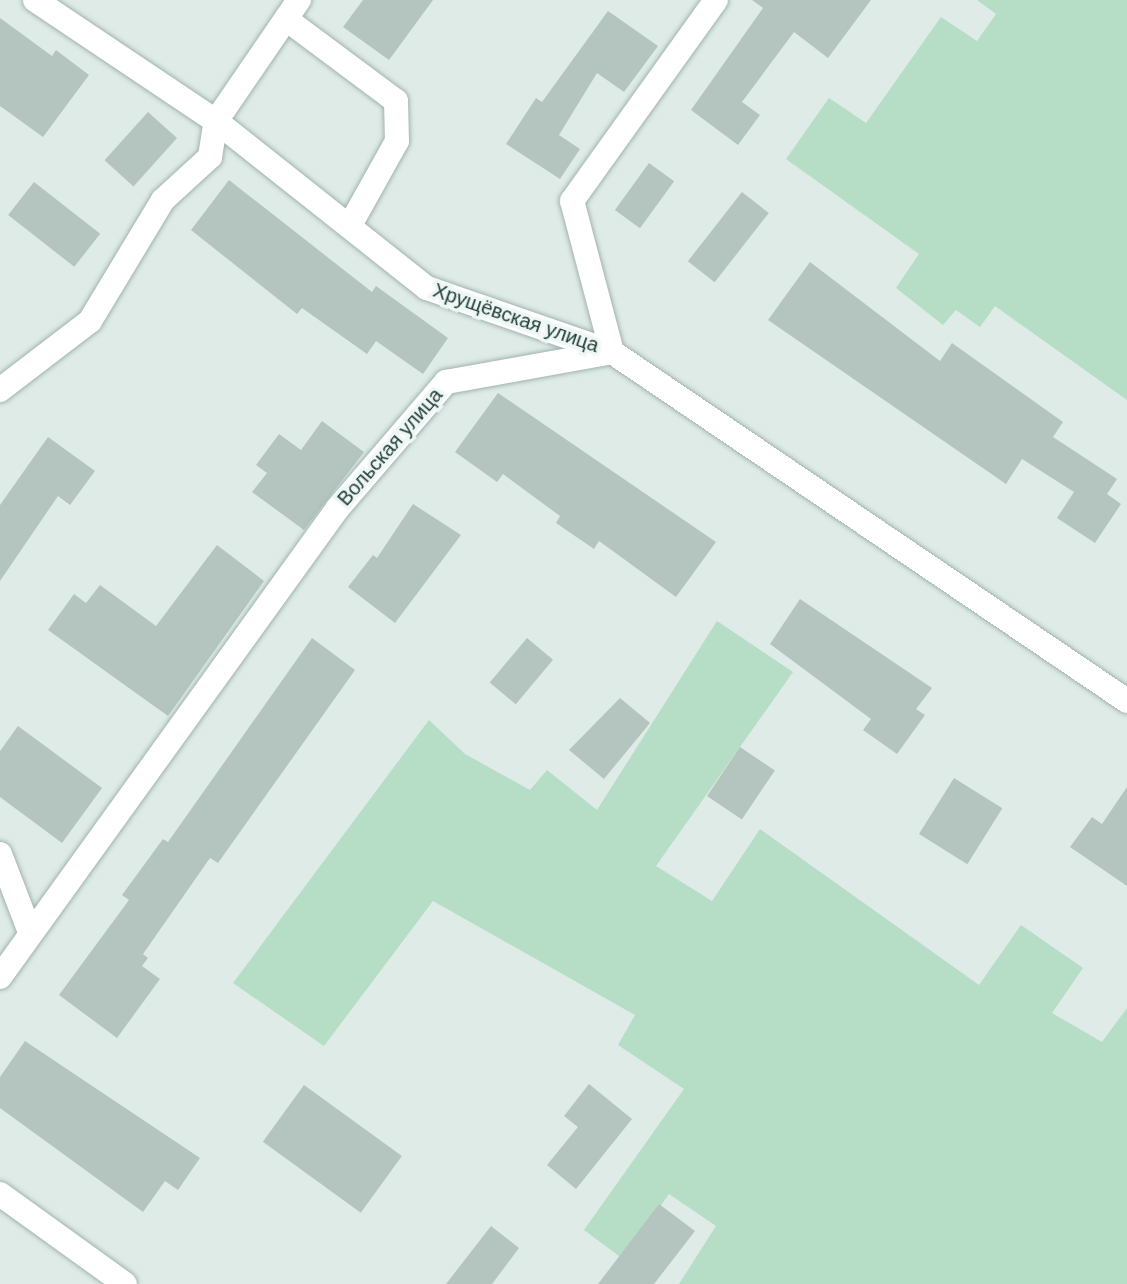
<!DOCTYPE html>
<html>
<head>
<meta charset="utf-8">
<style>
  body { margin:0 }
  #map { position:relative; width:1127px; height:1284px; overflow:hidden; background:#deebe7; font-family:Arial,sans-serif }
  div>[style] { position:absolute }
  [style*='--x'] { left:calc(var(--x)*1px); top:calc(var(--y)*1px); width:calc(var(--w)*1px); rotate:calc(var(--a)*1deg) }
  .green>* { inset:0; background:#b6ddc6 }
  .building>* { inset:0; background:#b4c5c0; transform-origin:0 0 }
  .roads { filter:drop-shadow(0 0 2px #a1b3af) drop-shadow(0 0 2px #a1b3af) }
  .minor>* { height:24px; margin:-12px; padding:0 12px; transform-origin:12px; border-radius:12px; background:#fff }
  span { translate:-50% -50%; white-space:nowrap; text-align:center; line-height:1.15; -webkit-text-stroke:7px #eff7f4; paint-order:stroke }
  .street-label { font-size:20px; color:#1f3b37 }
</style>
</head>
<body>
<div id="map">
  <div class="green">
    <i style="clip-path:polygon(977px 0,1127px 0,1127px 400px,995px 306px,980px 327px,956px 310px,943px 325px,896px 288px,919px 254px,786px 159px,829px 98px,866px 123px,941px 17px,977px 41px,996px 14px)"></i>
    <i style="clip-path:polygon(717px 621px,793px 672px,656px 866px,712px 901px,760px 829px,979px 985px,1021px 925px,1083px 968px,1052px 1013px,1102px 1042px,1127px 1008px,1127px 1284px,679px 1284px,716px 1226px,669px 1194px,623px 1259px,584px 1230px,684px 1089px,618px 1045px,635px 1015px,433px 901px,324px 1046px,233px 983px,429px 720px,465px 754px,530px 790px,547px 770px,597px 810px)"></i>
  </div>
  <div class="building">
    <i style="clip-path:polygon(363px 0,433px 0,389px 60px,343px 27px)"></i>
    <i style="clip-path:polygon(752px 0,871px 0,828px 58px,794px 32px,742px 102px,760px 115px,738px 145px,691px 110px,763px 8px)"></i>
    <i style="clip-path:polygon(608px 11px,658px 46px,624px 92px,597px 73px,559px 135px,580px 149px,560px 179px,506px 144px,536px 98px,542px 102px)"></i>
    <i style="clip-path:polygon(0 18px,52px 56px,56px 50px,89px 75px,43px 137px,0 106px)"></i>
    <i style="left:148px;top:112px;width:39px;height:65px;rotate:42deg"></i>
    <i style="left:649px;top:163px;width:31px;height:58px;rotate:36deg"></i>
    <i style="clip-path:polygon(229px 180px,372px 292px,376px 286px,448px 338px,423px 374px,376px 341px,367px 354px,302px 308px,297px 314px,191px 230px)"></i>
    <i style="left:34px;top:182px;width:84px;height:42px;rotate:38deg"></i>
    <i style="left:742px;top:192px;width:34px;height:88px;rotate:38deg"></i>
    <i style="clip-path:polygon(810px 262px,940px 361px,952px 343px,1063px 422px,1053px 437px,1117px 479px,1107px 494px,1121px 504px,1095px 543px,1057px 518px,1074px 492px,1022px 459px,1006px 484px,768px 320px)"></i>
    <i style="clip-path:polygon(498px 393px,716px 542px,676px 597px,599px 541px,594px 549px,556px 523px,560px 516px,503px 474px,497px 482px,455px 452px)"></i>
    <i style="clip-path:polygon(322px 421px,364px 452px,304px 530px,252px 492px,267px 473px,256px 465px,279px 434px,301px 450px)"></i>
    <i style="clip-path:polygon(48px 437px,95px 471px,70px 505px,58px 496px,0 581px,0 505px)"></i>
    <i style="clip-path:polygon(413px 504px,461px 535px,395px 623px,348px 587px,373px 555px,377px 558px)"></i>
    <i style="clip-path:polygon(217px 545px,264px 581px,168px 716px,48px 630px,74px 594px,86px 603px,100px 585px,156px 626px)"></i>
    <i style="clip-path:polygon(800px 599px,932px 688px,916px 709px,925px 715px,897px 754px,863px 730px,871px 719px,770px 644px)"></i>
    <i style="clip-path:polygon(312px 638px,355px 670px,218px 863px,210px 858px,143px 954px,148px 958px,142px 966px,160px 979px,117px 1038px,59px 995px,129px 900px,122px 895px,163px 839px,168px 842px)"></i>
    <i style="left:527px;top:638px;width:34px;height:58px;rotate:40deg"></i>
    <i style="clip-path:polygon(620px 698px,650px 723px,604px 779px,569px 750px)"></i>
    <i style="clip-path:polygon(18px 726px,102px 788px,62px 843px,0 797px,0 751px)"></i>
    <i style="left:740px;top:747px;width:42px;height:59px;rotate:34deg"></i>
    <i style="left:954px;top:778px;width:57px;height:66px;rotate:32deg"></i>
    <i style="clip-path:polygon(1127px 787px,1127px 886px,1070px 847px,1092px 817px,1102px 824px)"></i>
    <i style="clip-path:polygon(25px 1041px,200px 1158px,178px 1190px,165px 1181px,143px 1212px,0 1108px,0 1077px)"></i>
    <i style="clip-path:polygon(589px 1084px,632px 1119px,576px 1189px,547px 1165px,578px 1127px,564px 1116px)"></i>
    <i style="left:304px;top:1085px;width:121px;height:70px;rotate:36deg"></i>
    <i style="clip-path:polygon(659px 1204px,695px 1231px,654px 1284px,598px 1284px)"></i>
    <i style="clip-path:polygon(491px 1226px,519px 1248px,492px 1284px,446px 1284px)"></i>
  </div>
  <div class="roads">
    <div class="minor">
      <i style="--x:35;--y:0;--w:218;--a:33.8"></i>
      <i style="--x:216;--y:121;--w:269;--a:38.4"></i>
      <i style="--x:427;--y:288;--w:196;--a:19.1"></i>
      <i style="--x:612;--y:352;--w:622;--a:34.12"></i>
      <i style="--x:286;--y:19;--w:137;--a:36.7"></i>
      <i style="--x:396;--y:101;--w:40;--a:88.6"></i>
      <i style="--x:397;--y:141;--w:98;--a:119.2"></i>
      <i style="--x:0;--y:390;--w:113;--a:-37.5"></i>
      <i style="--x:90;--y:321;--w:141;--a:-58.9"></i>
      <i style="--x:163;--y:200;--w:64;--a:-42.5"></i>
      <i style="--x:210;--y:157;--w:36;--a:-81"></i>
      <i style="--x:216;--y:121;--w:147;--a:-55.6"></i>
      <i style="--x:0;--y:854;--w:84;--a:69"></i>
      <i style="--x:0;--y:977;--w:578;--a:-54.22"></i>
      <i style="--x:338;--y:508;--w:166;--a:-49.4"></i>
      <i style="--x:446;--y:382;--w:169;--a:-10.2"></i>
      <i style="--x:612;--y:352;--w:156;--a:-104.8"></i>
      <i style="--x:572;--y:201;--w:247;--a:-54.4"></i>
      <i style="--x:0;--y:1194;--w:154;--a:35.8"></i>
    </div>
  </div>
  <div class="street-label">
    <span style="left:516px;top:318px;rotate:19deg">Хрущёвская улица</span>
    <span style="left:390px;top:447px;rotate:-49deg">Вольская улица</span>
  </div>
</div>
</body>
</html>
